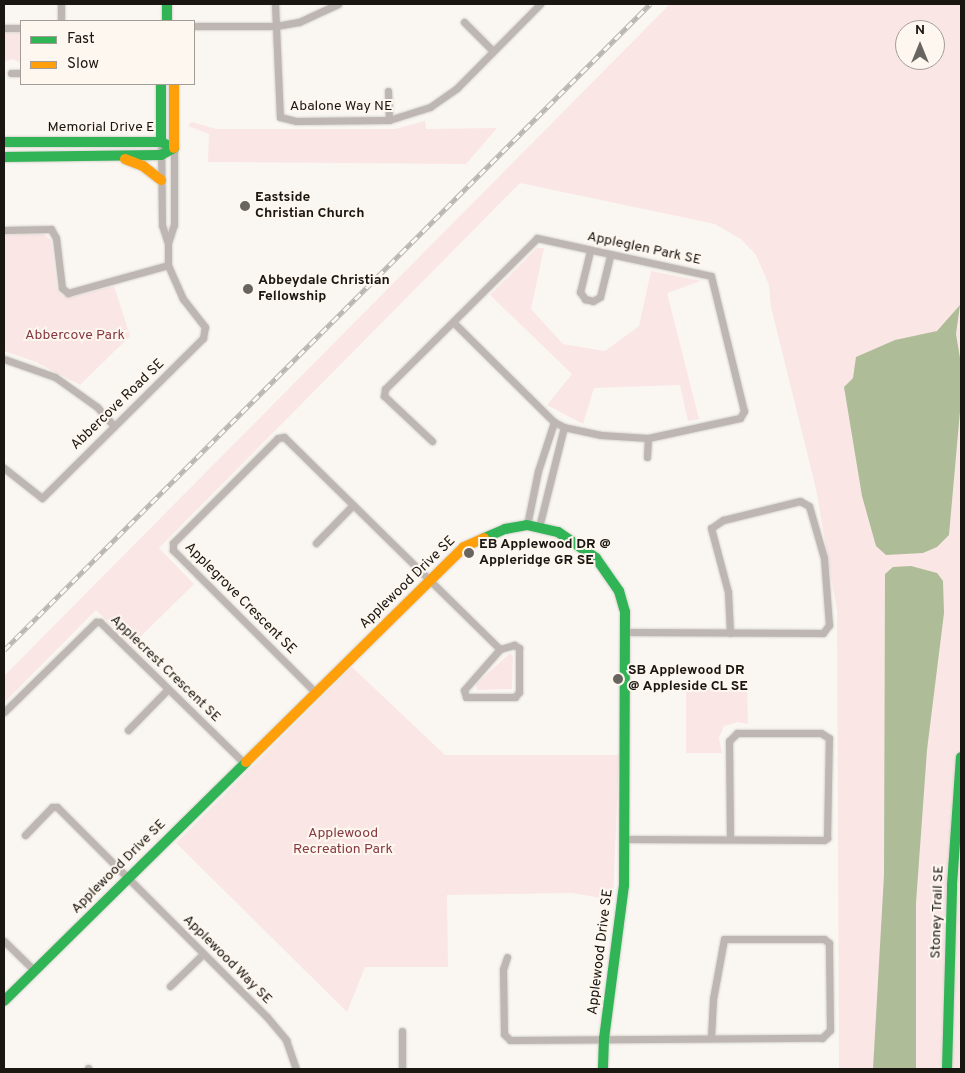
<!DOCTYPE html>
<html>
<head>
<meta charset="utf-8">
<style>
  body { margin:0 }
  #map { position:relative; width:965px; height:1073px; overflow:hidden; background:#faf7f2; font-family:Overpass,sans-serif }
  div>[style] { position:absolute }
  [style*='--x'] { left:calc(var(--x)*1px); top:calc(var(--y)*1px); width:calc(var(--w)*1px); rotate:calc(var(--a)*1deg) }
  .green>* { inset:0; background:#fae6e5 }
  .water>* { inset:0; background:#aebd97 }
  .roads { filter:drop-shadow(0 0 1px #d5d3cf) drop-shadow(0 0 1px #d5d3cf) }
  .street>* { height:7px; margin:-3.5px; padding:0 3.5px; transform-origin:3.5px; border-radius:3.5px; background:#beb6b2 }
  .fast>* { height:10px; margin:-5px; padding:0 5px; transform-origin:5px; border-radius:5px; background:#30b455 }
  .slow>* { height:10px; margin:-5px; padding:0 5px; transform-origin:5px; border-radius:5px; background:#ff9f0a }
  .rail>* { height:4.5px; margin-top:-2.25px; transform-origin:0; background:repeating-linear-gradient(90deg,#fef7ef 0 8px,#b9b5b1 0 16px); box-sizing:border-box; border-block:1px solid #b9b5b1 }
  .dots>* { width:14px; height:14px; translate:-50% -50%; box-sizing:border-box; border:2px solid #fef7ef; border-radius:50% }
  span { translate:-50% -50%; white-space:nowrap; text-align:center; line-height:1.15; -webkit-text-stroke:4px #fef7ef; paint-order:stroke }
  .street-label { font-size:14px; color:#1a1611 }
  .poi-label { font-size:14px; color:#1a1611; font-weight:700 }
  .left { translate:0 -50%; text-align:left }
  .park-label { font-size:14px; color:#863942 }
  .frame { position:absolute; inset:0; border:5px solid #1a1611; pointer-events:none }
  .legend { position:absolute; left:20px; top:20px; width:175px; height:65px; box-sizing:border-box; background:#fef7ef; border:1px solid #a39d96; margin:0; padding:6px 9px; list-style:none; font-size:15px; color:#1a1611 }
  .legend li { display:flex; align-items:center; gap:10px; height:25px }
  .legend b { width:25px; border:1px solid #a39d96 }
  .north { position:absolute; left:895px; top:20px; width:50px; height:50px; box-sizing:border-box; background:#fef7ef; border:1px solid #a39d96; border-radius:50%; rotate:0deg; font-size:14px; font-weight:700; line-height:20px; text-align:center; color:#1a1611 }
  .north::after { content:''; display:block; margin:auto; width:18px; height:22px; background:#686560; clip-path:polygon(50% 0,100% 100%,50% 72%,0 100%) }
</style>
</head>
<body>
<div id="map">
  <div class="green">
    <i style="clip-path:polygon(evenodd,670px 4px,961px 4px,961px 1069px,839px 1069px,837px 611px,816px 489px,771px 307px,769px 285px,756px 255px,742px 240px,715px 224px,520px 183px,159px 548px,194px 584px,132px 645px,96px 610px,4px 703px,4px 676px,670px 4px,905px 30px,935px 30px,935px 60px,905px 60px,905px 30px)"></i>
    <i style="clip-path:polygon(4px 33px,21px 33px,21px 63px,12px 59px,4px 62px)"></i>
    <i style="clip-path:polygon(425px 121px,426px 129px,497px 128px,466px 164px,208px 162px,209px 134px,188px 126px,191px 122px,217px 129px,395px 129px)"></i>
    <i style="clip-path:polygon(43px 234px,51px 240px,57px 289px,61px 295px,72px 297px,114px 286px,130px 336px,80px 385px,36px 362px,4px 351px,4px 235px)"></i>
    <i style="clip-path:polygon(537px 248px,544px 248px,531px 309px,563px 344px,605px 351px,639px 326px,651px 271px,701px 281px,667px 293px,699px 419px,688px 421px,680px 385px,594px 388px,583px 424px,547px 405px,572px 374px,490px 295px)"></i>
    <i style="clip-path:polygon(510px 653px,513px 656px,512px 689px,477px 690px,476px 684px)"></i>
    <i style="clip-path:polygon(352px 667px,445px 755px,619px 755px,613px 900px,572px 893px,447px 895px,448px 967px,365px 967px,347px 1012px,176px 843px)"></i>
    <i style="clip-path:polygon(704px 687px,747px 687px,748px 724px,738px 722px,724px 726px,719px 738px,722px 753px,686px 753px,686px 691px)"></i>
  </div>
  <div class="water">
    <i style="clip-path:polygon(960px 305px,956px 334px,961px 364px,961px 400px,949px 535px,937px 547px,923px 553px,886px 555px,876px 546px,862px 496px,844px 387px,853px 378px,856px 357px,895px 340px,937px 331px)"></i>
    <i style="clip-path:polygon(911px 566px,937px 573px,943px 581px,944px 613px,927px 750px,916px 903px,916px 1069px,873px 1069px,884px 875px,885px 574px,893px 567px)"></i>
  </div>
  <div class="roads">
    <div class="street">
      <i style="--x:275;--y:4;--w:113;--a:87.5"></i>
      <i style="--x:280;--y:117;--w:16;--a:14"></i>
      <i style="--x:296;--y:121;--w:93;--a:-0.6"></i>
      <i style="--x:389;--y:120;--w:43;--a:-17.6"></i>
      <i style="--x:430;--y:107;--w:33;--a:-35"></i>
      <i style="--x:457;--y:88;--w:118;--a:-45.3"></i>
      <i style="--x:61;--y:21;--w:17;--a:-90"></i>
      <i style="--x:464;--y:22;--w:41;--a:45"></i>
      <i style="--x:194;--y:26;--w:82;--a:0"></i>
      <i style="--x:276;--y:26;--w:23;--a:-10"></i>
      <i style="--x:299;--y:22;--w:43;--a:-24.8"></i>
      <i style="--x:4;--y:28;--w:17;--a:0"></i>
      <i style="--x:11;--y:73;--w:10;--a:0"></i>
      <i style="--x:388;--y:91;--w:29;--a:88"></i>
      <i style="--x:161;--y:142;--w:83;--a:89.3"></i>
      <i style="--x:162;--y:225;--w:19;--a:72"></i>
      <i style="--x:4;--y:230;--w:47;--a:-1.2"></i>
      <i style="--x:51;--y:229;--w:10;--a:61"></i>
      <i style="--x:56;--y:238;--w:50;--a:83.2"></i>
      <i style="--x:62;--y:288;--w:8;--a:40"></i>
      <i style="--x:68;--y:293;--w:104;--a:-15.6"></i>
      <i style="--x:590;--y:251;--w:42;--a:103.7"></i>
      <i style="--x:580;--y:292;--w:9;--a:54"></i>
      <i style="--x:585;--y:299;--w:8;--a:14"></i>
      <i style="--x:593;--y:301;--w:8;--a:-30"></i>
      <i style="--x:600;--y:297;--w:42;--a:-76.3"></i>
      <i style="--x:4;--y:359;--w:54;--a:19.4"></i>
      <i style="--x:55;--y:377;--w:52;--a:35.5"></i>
      <i style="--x:97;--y:407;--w:25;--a:48"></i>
      <i style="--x:432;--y:441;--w:66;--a:-136.8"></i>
      <i style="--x:384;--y:396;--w:7;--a:-82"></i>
      <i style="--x:385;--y:389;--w:214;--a:-44.8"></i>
      <i style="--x:537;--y:238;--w:178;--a:12.3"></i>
      <i style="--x:711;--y:276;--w:139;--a:76.3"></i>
      <i style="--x:744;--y:411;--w:8;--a:120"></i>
      <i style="--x:740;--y:418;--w:94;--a:167.7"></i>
      <i style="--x:648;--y:438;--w:47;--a:-176.3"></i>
      <i style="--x:601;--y:435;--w:38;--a:-168"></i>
      <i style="--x:564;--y:427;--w:11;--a:-153"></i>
      <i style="--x:554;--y:422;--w:141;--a:-135.3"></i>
      <i style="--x:647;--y:457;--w:19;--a:-87"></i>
      <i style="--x:4;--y:468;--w:48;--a:38.3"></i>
      <i style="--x:42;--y:498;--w:227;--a:-44.8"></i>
      <i style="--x:203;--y:338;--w:11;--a:-80"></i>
      <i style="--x:205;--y:327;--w:36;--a:-128"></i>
      <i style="--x:183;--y:299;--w:37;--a:-114"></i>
      <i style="--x:168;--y:265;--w:22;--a:-90"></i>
      <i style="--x:168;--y:243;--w:19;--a:-72"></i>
      <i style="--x:174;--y:225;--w:77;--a:-90"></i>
      <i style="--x:527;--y:525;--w:55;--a:-78.5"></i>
      <i style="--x:538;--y:471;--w:52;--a:-71.9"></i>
      <i style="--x:539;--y:527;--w:103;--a:-76"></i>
      <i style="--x:316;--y:543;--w:53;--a:-45.8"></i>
      <i style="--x:626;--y:632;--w:197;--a:0.3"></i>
      <i style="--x:823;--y:633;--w:10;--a:-53"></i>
      <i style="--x:829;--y:625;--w:67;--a:-94.3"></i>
      <i style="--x:824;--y:558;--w:54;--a:-106.1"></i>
      <i style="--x:809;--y:506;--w:10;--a:-151"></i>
      <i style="--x:800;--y:501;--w:79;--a:166.1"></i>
      <i style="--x:723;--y:520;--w:14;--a:146"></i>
      <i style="--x:711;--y:528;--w:66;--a:75.1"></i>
      <i style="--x:728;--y:592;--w:41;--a:87.2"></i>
      <i style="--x:514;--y:645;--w:6;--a:31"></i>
      <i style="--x:519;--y:648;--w:44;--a:90"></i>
      <i style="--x:519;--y:692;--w:6;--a:129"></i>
      <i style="--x:515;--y:697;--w:49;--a:180"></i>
      <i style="--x:466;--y:697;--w:7;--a:-106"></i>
      <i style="--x:464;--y:690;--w:55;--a:-48.7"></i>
      <i style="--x:500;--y:649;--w:15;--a:-16"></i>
      <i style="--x:315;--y:692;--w:201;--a:-135"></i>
      <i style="--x:173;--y:550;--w:7;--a:-90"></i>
      <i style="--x:173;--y:543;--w:148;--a:-45"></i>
      <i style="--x:278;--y:438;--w:6;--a:-9"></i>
      <i style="--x:284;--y:437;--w:303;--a:44.5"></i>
      <i style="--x:4;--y:712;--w:129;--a:-44.4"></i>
      <i style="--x:96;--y:622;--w:4;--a:0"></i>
      <i style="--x:100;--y:622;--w:202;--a:44.4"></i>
      <i style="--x:128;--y:730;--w:57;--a:-45.7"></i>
      <i style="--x:25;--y:835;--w:39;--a:-46"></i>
      <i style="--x:52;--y:807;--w:5;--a:0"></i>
      <i style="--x:57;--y:807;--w:297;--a:45"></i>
      <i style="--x:267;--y:1017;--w:30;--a:50"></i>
      <i style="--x:286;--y:1040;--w:31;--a:71"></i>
      <i style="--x:626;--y:839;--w:198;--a:0.3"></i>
      <i style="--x:824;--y:840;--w:4;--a:-34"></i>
      <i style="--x:827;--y:838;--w:100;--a:-88.9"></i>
      <i style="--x:829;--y:738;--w:9;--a:-148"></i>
      <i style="--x:821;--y:733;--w:84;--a:180"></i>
      <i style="--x:737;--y:733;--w:11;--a:135"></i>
      <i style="--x:729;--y:741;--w:98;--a:89.4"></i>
      <i style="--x:4;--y:941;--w:43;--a:44.1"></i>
      <i style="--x:507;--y:957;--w:13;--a:108"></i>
      <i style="--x:503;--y:969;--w:65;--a:89.1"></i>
      <i style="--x:504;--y:1034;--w:8;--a:45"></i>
      <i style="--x:510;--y:1040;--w:312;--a:-0.4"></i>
      <i style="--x:822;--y:1038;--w:11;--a:-45"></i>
      <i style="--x:830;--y:1030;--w:87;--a:-90.7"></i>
      <i style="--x:829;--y:943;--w:6;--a:-141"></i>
      <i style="--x:824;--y:939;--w:100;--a:180"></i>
      <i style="--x:724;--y:939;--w:61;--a:100.4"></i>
      <i style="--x:713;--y:999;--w:38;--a:93"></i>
      <i style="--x:170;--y:986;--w:46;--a:-44.1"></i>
      <i style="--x:402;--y:1031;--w:38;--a:90"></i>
      <i style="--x:88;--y:1068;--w:1;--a:90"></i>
    </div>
    <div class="fast">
      <i style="--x:167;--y:4;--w:17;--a:90"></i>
      <i style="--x:161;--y:84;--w:58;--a:90"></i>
      <i style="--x:4;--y:142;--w:157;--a:0"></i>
      <i style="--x:161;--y:142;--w:14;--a:25"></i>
      <i style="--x:4;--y:157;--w:157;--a:-0.7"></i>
      <i style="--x:161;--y:155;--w:15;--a:-28"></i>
      <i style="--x:484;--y:538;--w:23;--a:-23"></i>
      <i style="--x:505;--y:529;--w:22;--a:-10"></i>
      <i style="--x:527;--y:525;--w:32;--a:13"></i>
      <i style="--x:558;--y:532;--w:46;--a:34.4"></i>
      <i style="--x:596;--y:558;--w:40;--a:55.1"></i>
      <i style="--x:619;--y:591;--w:22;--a:74"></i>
      <i style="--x:625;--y:612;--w:273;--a:90.2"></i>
      <i style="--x:624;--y:885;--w:154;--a:97.4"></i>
      <i style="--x:604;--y:1038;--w:31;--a:92"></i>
      <i style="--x:4;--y:1001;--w:340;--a:-44.6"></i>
      <i style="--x:947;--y:1069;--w:184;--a:-88.4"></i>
      <i style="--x:952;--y:885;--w:128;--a:-86"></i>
    </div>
    <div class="slow">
      <i style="--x:174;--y:84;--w:64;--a:90"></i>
      <i style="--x:125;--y:159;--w:19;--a:21"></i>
      <i style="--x:143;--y:166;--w:23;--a:38"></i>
      <i style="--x:246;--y:762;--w:306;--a:-44.6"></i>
      <i style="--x:464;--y:547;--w:22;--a:-24"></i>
    </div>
  </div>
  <div class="rail">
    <i style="--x:4;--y:650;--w:914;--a:-45"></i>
  </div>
  <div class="dots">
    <i style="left:245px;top:206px;background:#686560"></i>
    <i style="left:248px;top:289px;background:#686560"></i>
    <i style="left:469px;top:553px;background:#686560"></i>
    <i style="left:618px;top:679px;background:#686560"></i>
  </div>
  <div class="street-label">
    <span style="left:341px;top:107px">Abalone Way NE</span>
    <span style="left:101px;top:128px">Memorial Drive E</span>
    <span style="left:644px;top:249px;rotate:12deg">Appleglen Park SE</span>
    <span style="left:118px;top:405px;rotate:-44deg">Abbercove Road SE</span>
    <span style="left:408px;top:583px;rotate:-44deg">Applewood Drive SE</span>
    <span style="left:240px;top:599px;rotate:45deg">Applegrove Crescent SE</span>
    <span style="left:165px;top:669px;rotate:44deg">Applecrest Crescent SE</span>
    <span style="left:119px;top:867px;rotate:-45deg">Applewood Drive SE</span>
    <span style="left:938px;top:912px;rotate:-88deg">Stoney Trail SE</span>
    <span style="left:601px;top:952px;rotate:-83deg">Applewood Drive SE</span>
    <span style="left:227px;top:960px;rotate:45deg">Applewood Way SE</span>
  </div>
  <div class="poi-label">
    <span class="left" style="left:255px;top:206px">Eastside<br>Christian Church</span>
    <span class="left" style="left:258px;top:289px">Abbeydale Christian<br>Fellowship</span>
    <span class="left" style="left:479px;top:553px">EB Applewood DR @<br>Appleridge GR SE</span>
    <span class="left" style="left:628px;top:679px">SB Applewood DR<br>@ Appleside CL SE</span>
  </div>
  <div class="park-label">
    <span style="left:75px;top:336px">Abbercove Park</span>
    <span style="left:343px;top:842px">Applewood<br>Recreation Park</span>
  </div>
  <div class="frame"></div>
  <ul class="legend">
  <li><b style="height:6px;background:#30b455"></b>Fast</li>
  <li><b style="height:6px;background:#ff9f0a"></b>Slow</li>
  </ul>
  <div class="north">N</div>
</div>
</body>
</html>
